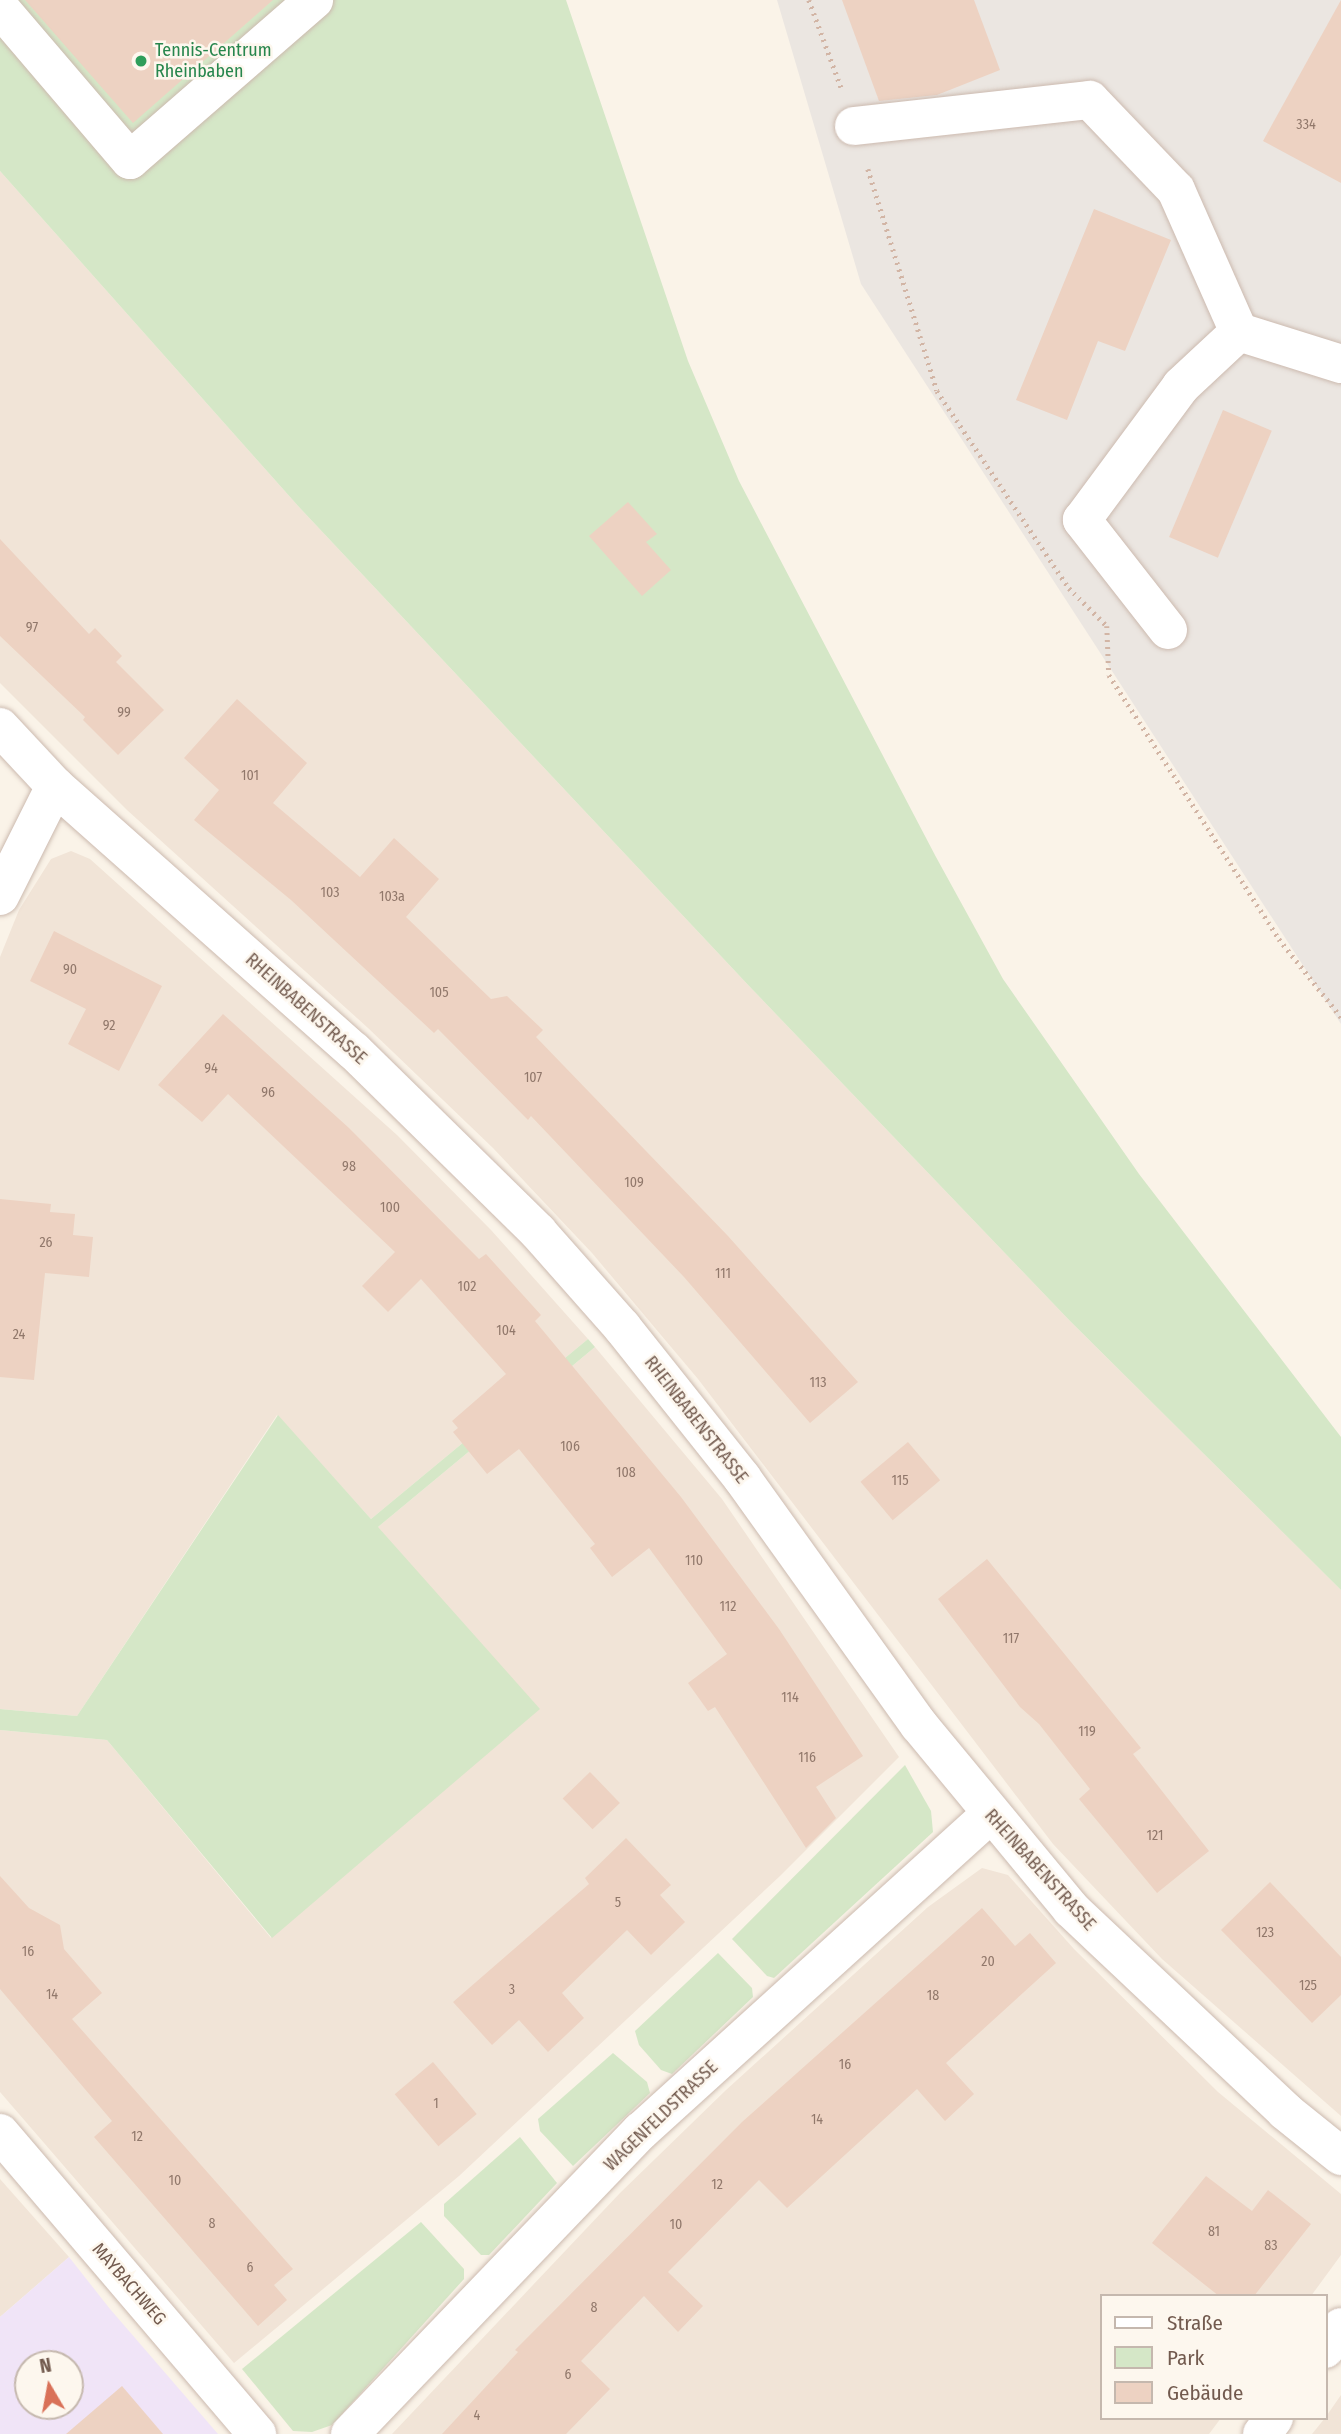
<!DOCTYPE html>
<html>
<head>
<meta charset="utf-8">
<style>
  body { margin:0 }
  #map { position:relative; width:1341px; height:2434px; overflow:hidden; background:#faf3e8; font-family:"Fira Sans Condensed",sans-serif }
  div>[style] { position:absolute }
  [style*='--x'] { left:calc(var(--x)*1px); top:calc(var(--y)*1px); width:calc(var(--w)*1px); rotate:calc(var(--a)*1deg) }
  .residential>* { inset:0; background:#f1e4d7 }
  .industrial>* { inset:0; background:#ebe6e1 }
  .education>* { inset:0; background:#f0e4f7 }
  .green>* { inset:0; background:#d5e7c7 }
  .building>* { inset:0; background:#edd2c2; transform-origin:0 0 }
  .path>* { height:4.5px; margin-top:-2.25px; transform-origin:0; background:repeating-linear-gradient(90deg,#d2b5a5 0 2px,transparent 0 7px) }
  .roads { filter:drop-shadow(0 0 2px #ccbaaf) drop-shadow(0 0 2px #ccbaaf) }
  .minor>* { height:38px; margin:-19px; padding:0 19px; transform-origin:19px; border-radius:19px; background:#fff }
  .dots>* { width:19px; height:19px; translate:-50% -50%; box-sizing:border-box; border:4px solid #fdf7ee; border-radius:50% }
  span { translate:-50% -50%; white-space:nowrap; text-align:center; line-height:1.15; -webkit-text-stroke:5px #fdf7ee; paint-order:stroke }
  .number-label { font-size:14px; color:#91786b }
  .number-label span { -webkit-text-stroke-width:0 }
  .leisure-label { font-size:18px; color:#27864d }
  .left { translate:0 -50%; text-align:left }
  .street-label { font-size:18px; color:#725a4e }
  .legend { position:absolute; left:1100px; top:2294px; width:228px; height:126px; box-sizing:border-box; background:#fdf7ee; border:2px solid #c5b8ae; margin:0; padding:9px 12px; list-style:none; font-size:21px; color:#725a4e }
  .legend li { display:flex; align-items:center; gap:14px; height:35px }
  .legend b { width:35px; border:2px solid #c5b8ae }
  .north { position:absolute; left:14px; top:2350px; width:70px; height:70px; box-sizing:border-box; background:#fdf7ee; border:2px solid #c5b8ae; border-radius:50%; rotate:350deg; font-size:19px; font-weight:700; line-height:28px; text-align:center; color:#725a4e }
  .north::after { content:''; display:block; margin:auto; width:24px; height:32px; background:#d97158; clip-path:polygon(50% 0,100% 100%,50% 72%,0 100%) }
</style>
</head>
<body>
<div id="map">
  <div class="residential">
    <i style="clip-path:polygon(0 171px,299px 507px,750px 987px,1070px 1321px,1341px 1590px,1341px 2116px,1162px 1959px,1053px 1844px,698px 1379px,592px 1253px,493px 1148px,368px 1028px,127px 810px,0 683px)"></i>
    <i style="clip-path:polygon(71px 851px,90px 859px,397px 1135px,491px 1230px,588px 1339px,371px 1519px,277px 1415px,77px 1716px,0 1709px,0 957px,19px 910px,51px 859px)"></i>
    <i style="clip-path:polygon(595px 1347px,722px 1499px,899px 1757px,780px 1876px,459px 2176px,234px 2363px,0 2092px,0 1730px,107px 1740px,271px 1938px,378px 1527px)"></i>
    <i style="clip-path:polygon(982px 1868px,1008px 1875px,1074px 1949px,1218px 2092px,1341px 2194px,1341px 2255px,1311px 2296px,1101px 2296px,1101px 2418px,1221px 2418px,1209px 2434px,392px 2434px,620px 2193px,726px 2090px,928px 1907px)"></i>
    <i style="clip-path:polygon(0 2179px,69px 2257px,0 2317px)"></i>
    <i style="clip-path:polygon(1341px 2395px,1341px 2434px,1312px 2434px,1325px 2418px)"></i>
  </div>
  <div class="industrial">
    <i style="clip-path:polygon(777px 0,1341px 0,1341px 1024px,861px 284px)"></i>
  </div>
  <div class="education">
    <i style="clip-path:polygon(evenodd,69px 2257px,110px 2309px,218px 2434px,0 2434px,0 2317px,69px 2257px,28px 2364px,70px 2364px,70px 2406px,28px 2406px,28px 2364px)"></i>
  </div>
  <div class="green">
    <i style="clip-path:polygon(0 0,566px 0,688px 361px,739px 481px,936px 857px,1003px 979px,1139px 1174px,1341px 1437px,1341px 1590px,1070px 1321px,750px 987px,299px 507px,0 171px)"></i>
    <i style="clip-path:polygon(588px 1339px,595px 1347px,378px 1527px,540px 1709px,272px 1938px,107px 1740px,0 1730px,0 1709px,77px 1716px,278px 1415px,371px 1519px)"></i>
    <i style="clip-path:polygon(905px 1765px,931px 1811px,933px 1832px,774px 1978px,767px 1976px,732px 1939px)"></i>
    <i style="clip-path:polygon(718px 1953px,752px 1988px,753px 1997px,672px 2074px,661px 2070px,639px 2045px,635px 2031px)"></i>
    <i style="clip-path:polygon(613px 2053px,647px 2082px,650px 2093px,573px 2166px,540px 2131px,538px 2119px)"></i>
    <i style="clip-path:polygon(520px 2137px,557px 2183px,489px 2255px,481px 2255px,444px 2216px,444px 2204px)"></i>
    <i style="clip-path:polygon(421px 2222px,464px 2269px,464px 2279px,332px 2425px,312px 2432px,293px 2431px,242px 2369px)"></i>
  </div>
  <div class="building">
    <i style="clip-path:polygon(25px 0,273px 0,133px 123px)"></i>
    <i style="clip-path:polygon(842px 0,974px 0,1000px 70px,937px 95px,879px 101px)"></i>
    <i style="clip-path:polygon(1341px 0,1341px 183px,1263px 141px)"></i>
    <i style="clip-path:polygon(1094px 209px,1171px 240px,1125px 351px,1098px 341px,1067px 420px,1016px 400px)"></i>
    <i style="left:1223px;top:410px;width:53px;height:138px;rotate:23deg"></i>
    <i style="clip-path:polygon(628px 502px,657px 534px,646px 542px,671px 570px,642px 596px,589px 536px)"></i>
    <i style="clip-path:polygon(0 539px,89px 634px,95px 628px,122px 656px,116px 662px,164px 710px,118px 755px,83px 720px,85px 717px,0 636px)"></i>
    <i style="clip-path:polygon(237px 699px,307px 763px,273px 803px,360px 877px,394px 838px,439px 879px,406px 917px,491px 999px,507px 996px,543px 1030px,536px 1037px,728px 1236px,858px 1382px,810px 1423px,684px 1277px,531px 1116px,528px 1120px,438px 1029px,434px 1033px,291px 900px,194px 820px,219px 790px,184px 758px)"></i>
    <i style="clip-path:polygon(54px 931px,162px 986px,119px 1071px,68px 1044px,86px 1009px,30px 981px)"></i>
    <i style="clip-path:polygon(223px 1014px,349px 1128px,479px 1259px,486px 1254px,541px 1315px,535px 1321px,681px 1497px,779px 1629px,863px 1756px,816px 1787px,836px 1818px,806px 1848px,715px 1707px,708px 1711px,688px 1683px,727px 1654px,649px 1548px,612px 1577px,590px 1548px,595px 1544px,519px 1449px,487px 1474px,453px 1432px,458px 1428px,452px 1421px,506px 1374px,421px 1279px,388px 1312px,362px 1286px,395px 1252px,228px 1094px,202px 1122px,158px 1085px)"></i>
    <i style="clip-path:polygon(0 1199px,51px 1204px,50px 1212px,75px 1214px,73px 1235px,93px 1237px,89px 1277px,45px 1273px,34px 1380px,0 1377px)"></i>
    <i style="left:908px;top:1442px;width:50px;height:62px;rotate:50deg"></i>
    <i style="clip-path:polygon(987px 1559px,1141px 1748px,1133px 1754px,1209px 1851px,1157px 1893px,1079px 1799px,1090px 1789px,1039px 1724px,1020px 1707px,938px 1599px)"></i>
    <i style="left:590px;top:1772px;width:43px;height:38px;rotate:46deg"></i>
    <i style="clip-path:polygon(626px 1838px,671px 1885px,660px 1895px,685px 1922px,651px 1955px,627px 1930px,562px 1993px,584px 2018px,548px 2052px,519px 2020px,492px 2045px,453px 2002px,589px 1884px,585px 1878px)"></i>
    <i style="clip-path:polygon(0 1876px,29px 1908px,60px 1925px,64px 1949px,102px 1993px,72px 2019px,293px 2269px,274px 2285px,287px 2300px,258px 2326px,94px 2137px,112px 2121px,0 1989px)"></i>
    <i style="clip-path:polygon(1270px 1882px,1341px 1957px,1341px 1995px,1312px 2023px,1221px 1930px)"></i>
    <i style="clip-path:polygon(982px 1908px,1015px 1946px,1030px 1933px,1056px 1963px,946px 2063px,974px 2094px,945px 2121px,917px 2089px,787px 2208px,759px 2180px,668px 2272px,703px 2306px,678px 2332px,644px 2296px,581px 2361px,610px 2389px,566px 2434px,442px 2434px,518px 2352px,515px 2350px,742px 2122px)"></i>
    <i style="left:433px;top:2062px;width:68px;height:50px;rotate:50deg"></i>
    <i style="clip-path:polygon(1206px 2176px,1252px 2211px,1268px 2190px,1311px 2224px,1254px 2296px,1219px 2296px,1152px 2243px)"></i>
    <i style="clip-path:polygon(122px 2386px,163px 2434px,66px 2434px)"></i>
  </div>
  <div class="path">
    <i style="--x:809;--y:0;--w:93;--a:69.8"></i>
    <i style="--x:868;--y:169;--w:232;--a:72.7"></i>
    <i style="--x:937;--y:391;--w:237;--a:56.2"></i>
    <i style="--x:1069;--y:588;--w:54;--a:45"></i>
    <i style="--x:1107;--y:626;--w:49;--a:87.7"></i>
    <i style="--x:1109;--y:675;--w:314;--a:57.2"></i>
    <i style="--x:1279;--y:939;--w:100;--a:51.5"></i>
  </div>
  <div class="roads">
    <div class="minor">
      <i style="--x:0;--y:8;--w:200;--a:49.5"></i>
      <i style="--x:130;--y:160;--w:244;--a:-41"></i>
      <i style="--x:854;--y:126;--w:237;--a:-6.3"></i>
      <i style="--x:1090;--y:100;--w:124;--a:46.3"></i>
      <i style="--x:1176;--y:190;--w:155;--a:66.1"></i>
      <i style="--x:1168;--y:630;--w:140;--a:-128"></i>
      <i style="--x:1082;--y:520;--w:167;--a:-53.5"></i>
      <i style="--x:1181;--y:386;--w:79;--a:-43"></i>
      <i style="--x:1239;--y:332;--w:107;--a:17.4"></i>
      <i style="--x:0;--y:727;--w:81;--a:47"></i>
      <i style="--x:55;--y:786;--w:400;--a:41.6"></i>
      <i style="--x:354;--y:1051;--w:258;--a:44.5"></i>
      <i style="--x:538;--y:1232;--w:127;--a:48.5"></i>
      <i style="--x:622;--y:1327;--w:193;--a:51.5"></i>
      <i style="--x:742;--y:1478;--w:304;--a:54.4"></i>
      <i style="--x:919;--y:1725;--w:239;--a:50.4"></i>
      <i style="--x:1071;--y:1909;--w:294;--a:43.3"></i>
      <i style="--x:1285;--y:2111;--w:72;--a:38.8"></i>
      <i style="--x:0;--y:896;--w:123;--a:-63.4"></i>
      <i style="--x:0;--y:2133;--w:396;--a:49.5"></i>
      <i style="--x:1325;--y:2349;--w:27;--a:-54"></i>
      <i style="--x:350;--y:2434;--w:420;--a:-46.2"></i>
      <i style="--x:641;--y:2131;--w:470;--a:-42.2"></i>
      <i style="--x:1262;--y:2434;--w:20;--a:-53"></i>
    </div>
  </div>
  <div class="dots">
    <i style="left:141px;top:61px;background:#2e9e5b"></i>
  </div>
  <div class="number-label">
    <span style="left:1306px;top:125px">334</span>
    <span style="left:32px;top:628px">97</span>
    <span style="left:124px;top:713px">99</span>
    <span style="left:250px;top:776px">101</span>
    <span style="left:330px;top:893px">103</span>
    <span style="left:392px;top:897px">103a</span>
    <span style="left:70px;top:970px">90</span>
    <span style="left:439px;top:993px">105</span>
    <span style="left:109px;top:1026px">92</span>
    <span style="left:211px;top:1069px">94</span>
    <span style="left:533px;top:1078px">107</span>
    <span style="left:268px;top:1093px">96</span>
    <span style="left:349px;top:1167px">98</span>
    <span style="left:634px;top:1183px">109</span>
    <span style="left:390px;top:1208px">100</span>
    <span style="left:46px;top:1243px">26</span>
    <span style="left:723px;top:1274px">111</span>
    <span style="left:467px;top:1287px">102</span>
    <span style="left:506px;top:1331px">104</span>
    <span style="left:19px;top:1335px">24</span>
    <span style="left:818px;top:1383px">113</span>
    <span style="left:570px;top:1447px">106</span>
    <span style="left:626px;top:1473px">108</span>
    <span style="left:900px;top:1481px">115</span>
    <span style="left:694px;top:1561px">110</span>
    <span style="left:728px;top:1607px">112</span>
    <span style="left:1011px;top:1639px">117</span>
    <span style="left:790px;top:1698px">114</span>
    <span style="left:1087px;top:1732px">119</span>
    <span style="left:807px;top:1758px">116</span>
    <span style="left:1155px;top:1836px">121</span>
    <span style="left:618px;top:1903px">5</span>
    <span style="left:1265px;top:1933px">123</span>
    <span style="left:28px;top:1952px">16</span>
    <span style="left:988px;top:1962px">20</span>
    <span style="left:1308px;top:1986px">125</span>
    <span style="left:512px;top:1990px">3</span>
    <span style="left:52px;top:1995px">14</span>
    <span style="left:933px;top:1996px">18</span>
    <span style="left:845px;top:2065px">16</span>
    <span style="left:436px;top:2104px">1</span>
    <span style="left:817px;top:2120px">14</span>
    <span style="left:137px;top:2137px">12</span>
    <span style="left:175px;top:2181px">10</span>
    <span style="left:717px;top:2185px">12</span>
    <span style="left:212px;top:2224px">8</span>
    <span style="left:676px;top:2225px">10</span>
    <span style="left:1214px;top:2232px">81</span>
    <span style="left:1271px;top:2246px">83</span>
    <span style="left:250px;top:2268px">6</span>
    <span style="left:594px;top:2308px">8</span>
    <span style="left:568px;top:2375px">6</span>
    <span style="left:477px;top:2416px">4</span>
  </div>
  <div class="leisure-label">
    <span class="left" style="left:155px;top:61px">Tennis-Centrum<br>Rheinbaben</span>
  </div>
  <div class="street-label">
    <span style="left:306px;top:1009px;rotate:42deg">RHEINBABENSTRASSE</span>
    <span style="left:696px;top:1420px;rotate:52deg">RHEINBABENSTRASSE</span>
    <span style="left:1040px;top:1870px;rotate:48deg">RHEINBABENSTRASSE</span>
    <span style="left:661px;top:2116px;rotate:-44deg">WAGENFELDSTRASSE</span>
    <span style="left:129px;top:2284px;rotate:49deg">MAYBACHWEG</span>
  </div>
  <ul class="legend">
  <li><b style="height:9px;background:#fff"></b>Straße</li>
  <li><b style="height:19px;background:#d5e7c7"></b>Park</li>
  <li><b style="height:19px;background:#edd2c2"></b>Gebäude</li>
  </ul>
  <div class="north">N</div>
</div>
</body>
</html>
